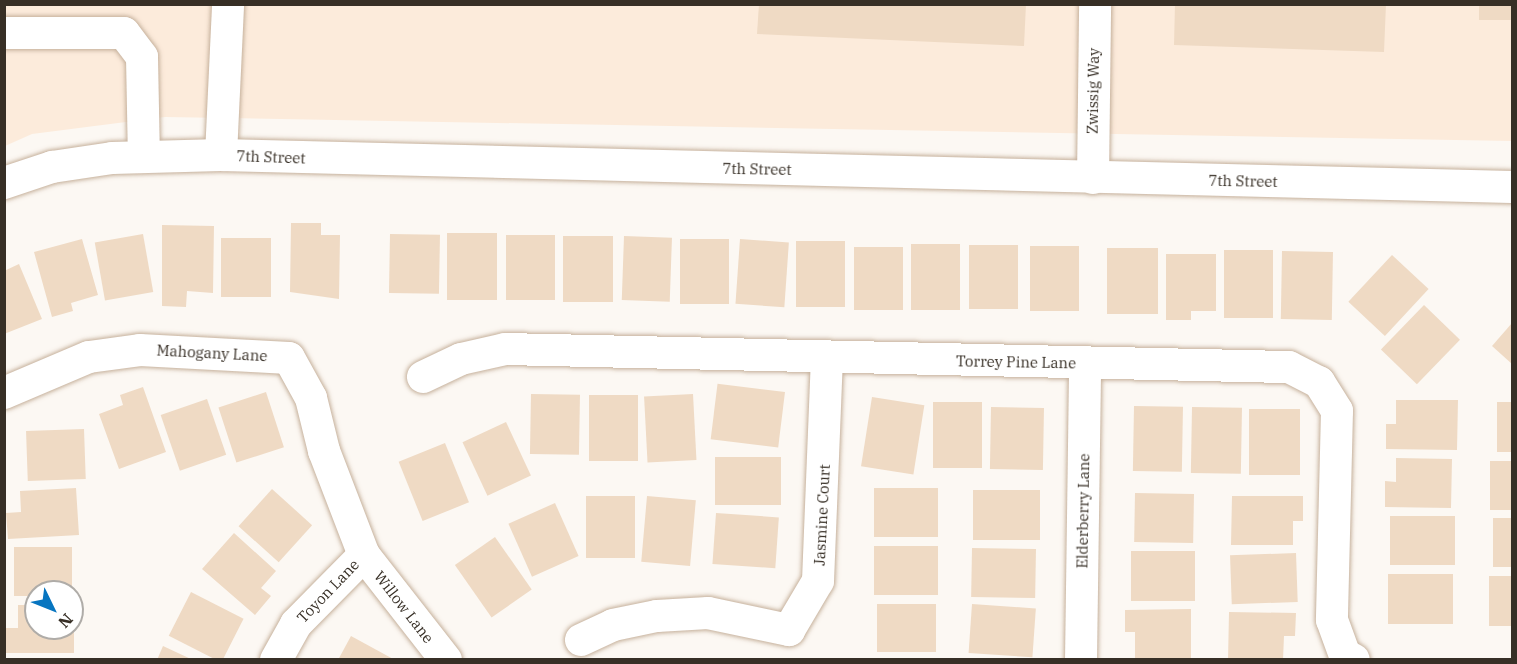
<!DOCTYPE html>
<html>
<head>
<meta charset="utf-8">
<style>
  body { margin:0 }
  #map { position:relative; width:1517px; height:664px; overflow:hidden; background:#fcf8f3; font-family:"IBM Plex Serif",serif }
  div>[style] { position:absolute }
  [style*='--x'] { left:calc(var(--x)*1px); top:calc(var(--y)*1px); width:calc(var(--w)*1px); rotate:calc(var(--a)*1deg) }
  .built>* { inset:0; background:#fcebdb }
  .building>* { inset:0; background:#efdac4; transform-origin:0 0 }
  .roads { filter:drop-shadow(0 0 2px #c6b19c) drop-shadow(0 0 2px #c6b19c) }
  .minor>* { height:32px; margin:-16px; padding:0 16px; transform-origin:16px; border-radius:16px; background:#fff }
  span { translate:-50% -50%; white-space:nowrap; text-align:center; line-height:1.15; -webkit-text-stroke:6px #fff; paint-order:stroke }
  .street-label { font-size:15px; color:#372f26 }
  .frame { position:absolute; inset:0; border:6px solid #372f26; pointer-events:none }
  .north { position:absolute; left:24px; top:580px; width:60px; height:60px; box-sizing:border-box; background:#fff; border:2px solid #afaca8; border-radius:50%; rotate:133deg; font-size:16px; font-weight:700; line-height:24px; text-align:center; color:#372f26 }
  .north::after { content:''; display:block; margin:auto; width:21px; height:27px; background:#0775c0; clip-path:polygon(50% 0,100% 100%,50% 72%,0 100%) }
</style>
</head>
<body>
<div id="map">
  <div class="built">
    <i style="clip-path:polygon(5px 5px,1512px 5px,1512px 141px,165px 117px,32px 134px,5px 146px)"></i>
  </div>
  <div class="building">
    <i style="clip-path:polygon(759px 4px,1026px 4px,1024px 46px,757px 34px)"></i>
    <i style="clip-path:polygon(1175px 4px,1386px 4px,1384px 52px,1174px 45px)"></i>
    <i style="left:1479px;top:4px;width:33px;height:16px"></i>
    <i style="clip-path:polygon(291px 223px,321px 223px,321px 235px,340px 235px,339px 299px,290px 292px)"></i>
    <i style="clip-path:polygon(162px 225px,214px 226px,213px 293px,187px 291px,186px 307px,162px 306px)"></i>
    <i style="left:447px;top:233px;width:50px;height:67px"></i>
    <i style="left:143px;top:234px;width:59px;height:49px;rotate:80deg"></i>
    <i style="left:390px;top:234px;width:50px;height:59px;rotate:1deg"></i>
    <i style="left:506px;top:235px;width:49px;height:65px"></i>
    <i style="left:563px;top:236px;width:50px;height:66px"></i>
    <i style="left:624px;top:236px;width:48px;height:64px;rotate:2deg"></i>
    <i style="left:221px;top:238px;width:50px;height:59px"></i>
    <i style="clip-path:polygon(82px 239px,98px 295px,71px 303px,73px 311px,52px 317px,34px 252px)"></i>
    <i style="left:680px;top:239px;width:49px;height:65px"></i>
    <i style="left:740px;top:239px;width:49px;height:65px;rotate:4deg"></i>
    <i style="left:796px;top:241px;width:49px;height:66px"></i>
    <i style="left:911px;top:244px;width:49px;height:66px"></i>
    <i style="left:969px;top:245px;width:49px;height:64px"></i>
    <i style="left:1030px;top:246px;width:49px;height:65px"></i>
    <i style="left:854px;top:247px;width:49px;height:63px"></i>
    <i style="left:1158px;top:248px;width:66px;height:51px;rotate:90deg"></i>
    <i style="left:1224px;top:250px;width:49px;height:68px"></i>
    <i style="left:1282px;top:251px;width:51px;height:68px;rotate:1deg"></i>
    <i style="clip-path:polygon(1166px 254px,1216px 254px,1216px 311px,1191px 311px,1191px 320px,1166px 320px)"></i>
    <i style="left:1392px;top:255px;width:50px;height:64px;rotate:43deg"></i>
    <i style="clip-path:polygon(19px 264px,42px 319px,4px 334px,4px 271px)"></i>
    <i style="left:1424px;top:305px;width:50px;height:62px;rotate:44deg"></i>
    <i style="clip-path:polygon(1512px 323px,1512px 364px,1492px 346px)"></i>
    <i style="clip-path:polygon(143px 387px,166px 452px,119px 469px,99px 414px,123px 405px,120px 395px)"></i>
    <i style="left:266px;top:392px;width:58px;height:50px;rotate:72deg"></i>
    <i style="left:785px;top:392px;width:56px;height:68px;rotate:97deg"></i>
    <i style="left:531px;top:394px;width:49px;height:60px;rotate:1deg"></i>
    <i style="left:693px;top:394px;width:66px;height:49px;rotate:87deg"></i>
    <i style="left:589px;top:395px;width:49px;height:66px"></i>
    <i style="left:872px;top:397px;width:53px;height:70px;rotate:9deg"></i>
    <i style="left:207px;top:399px;width:59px;height:49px;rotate:71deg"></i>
    <i style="clip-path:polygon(1396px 400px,1458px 400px,1457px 450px,1386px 449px,1386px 424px,1396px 424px)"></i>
    <i style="left:933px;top:402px;width:49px;height:66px"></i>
    <i style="left:1497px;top:402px;width:15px;height:50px"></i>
    <i style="left:1134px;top:406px;width:49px;height:65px;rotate:1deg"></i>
    <i style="left:991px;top:407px;width:53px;height:62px;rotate:1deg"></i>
    <i style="left:1192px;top:407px;width:50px;height:66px;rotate:1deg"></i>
    <i style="left:1249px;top:409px;width:51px;height:66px"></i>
    <i style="left:506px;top:422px;width:59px;height:48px;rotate:65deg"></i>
    <i style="left:84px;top:429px;width:50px;height:58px;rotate:88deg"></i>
    <i style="left:445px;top:443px;width:64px;height:50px;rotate:68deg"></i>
    <i style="left:715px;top:457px;width:66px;height:48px"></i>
    <i style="clip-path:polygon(1396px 458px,1452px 459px,1451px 508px,1385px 507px,1385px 481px,1396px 482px)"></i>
    <i style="left:1490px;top:461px;width:22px;height:49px"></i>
    <i style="clip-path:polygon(76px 488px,79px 535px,8px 539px,6px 513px,21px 512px,20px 491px)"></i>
    <i style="left:874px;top:488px;width:64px;height:49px"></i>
    <i style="left:272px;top:489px;width:54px;height:50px;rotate:42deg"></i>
    <i style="left:973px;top:490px;width:67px;height:50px"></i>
    <i style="left:1135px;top:493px;width:59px;height:49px;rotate:1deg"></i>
    <i style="left:586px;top:496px;width:49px;height:62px"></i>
    <i style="left:647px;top:496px;width:49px;height:66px;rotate:5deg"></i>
    <i style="clip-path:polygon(1232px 496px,1303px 496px,1303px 521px,1293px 521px,1293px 545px,1231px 545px)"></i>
    <i style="left:555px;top:503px;width:58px;height:51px;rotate:66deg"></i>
    <i style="left:716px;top:513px;width:63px;height:51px;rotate:4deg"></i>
    <i style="left:1390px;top:516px;width:65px;height:49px"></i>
    <i style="left:1493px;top:518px;width:19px;height:49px"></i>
    <i style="clip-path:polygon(234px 533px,276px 571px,261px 588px,271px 596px,255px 615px,202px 569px)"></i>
    <i style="left:495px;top:537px;width:64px;height:49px;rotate:55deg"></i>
    <i style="left:874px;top:546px;width:64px;height:49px"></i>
    <i style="left:14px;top:547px;width:58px;height:49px"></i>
    <i style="left:972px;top:548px;width:64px;height:49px;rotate:1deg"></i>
    <i style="left:1195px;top:551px;width:50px;height:64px;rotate:90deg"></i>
    <i style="left:1296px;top:553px;width:49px;height:66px;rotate:88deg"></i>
    <i style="left:1388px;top:574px;width:65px;height:50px"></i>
    <i style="left:1489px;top:576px;width:23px;height:50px"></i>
    <i style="left:191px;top:592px;width:59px;height:49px;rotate:27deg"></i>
    <i style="left:877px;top:604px;width:59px;height:48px"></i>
    <i style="left:972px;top:604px;width:64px;height:49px;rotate:4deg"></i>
    <i style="clip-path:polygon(18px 605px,36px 605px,36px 628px,74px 628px,74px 653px,6px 653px,6px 628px,18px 628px)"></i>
    <i style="clip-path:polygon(1191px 609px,1191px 658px,1135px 659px,1135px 632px,1125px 632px,1125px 610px)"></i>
    <i style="clip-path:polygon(1229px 612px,1296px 613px,1295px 636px,1284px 636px,1283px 660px,1228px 660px)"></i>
    <i style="clip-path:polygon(351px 636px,395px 660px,338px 660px)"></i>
    <i style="clip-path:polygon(163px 646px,193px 660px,157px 660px)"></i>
  </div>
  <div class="roads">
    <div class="minor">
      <i style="--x:4;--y:33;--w:120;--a:0"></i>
      <i style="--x:124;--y:33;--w:30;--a:53"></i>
      <i style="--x:142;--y:57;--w:100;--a:88.9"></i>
      <i style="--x:221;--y:155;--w:151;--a:-87.3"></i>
      <i style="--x:1093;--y:178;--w:174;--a:-89.3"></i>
      <i style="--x:4;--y:183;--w:51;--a:-18.4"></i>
      <i style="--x:52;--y:167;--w:61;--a:-8.5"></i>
      <i style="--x:112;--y:158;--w:109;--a:-1.6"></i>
      <i style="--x:221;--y:155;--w:1291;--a:1.42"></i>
      <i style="--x:423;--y:377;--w:42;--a:-25.3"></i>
      <i style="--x:461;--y:359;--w:45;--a:-12.8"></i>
      <i style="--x:505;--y:349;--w:784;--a:1.32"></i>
      <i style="--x:1289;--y:367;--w:34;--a:27"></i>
      <i style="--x:1319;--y:382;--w:34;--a:58"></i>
      <i style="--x:1337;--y:411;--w:209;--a:91.4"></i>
      <i style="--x:1332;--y:620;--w:37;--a:70"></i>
      <i style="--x:1345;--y:655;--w:10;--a:29"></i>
      <i style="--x:4;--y:393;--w:92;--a:-23"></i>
      <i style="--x:89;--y:357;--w:51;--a:-7.8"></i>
      <i style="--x:140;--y:350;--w:149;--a:3.1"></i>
      <i style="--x:289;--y:358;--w:46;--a:61.2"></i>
      <i style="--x:311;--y:398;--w:55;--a:76.2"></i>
      <i style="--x:324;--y:451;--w:111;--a:69"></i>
      <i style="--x:364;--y:555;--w:133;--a:52"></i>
      <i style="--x:581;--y:640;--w:35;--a:-25"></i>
      <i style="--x:613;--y:625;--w:45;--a:-11.6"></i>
      <i style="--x:657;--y:616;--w:51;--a:-3.4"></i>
      <i style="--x:708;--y:613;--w:83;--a:11.9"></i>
      <i style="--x:789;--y:630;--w:57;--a:-59.4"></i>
      <i style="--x:818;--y:581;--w:223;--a:-87.7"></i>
      <i style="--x:276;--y:660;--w:41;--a:-60.9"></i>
      <i style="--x:296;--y:624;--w:97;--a:-45.4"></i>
      <i style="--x:1081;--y:660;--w:297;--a:-89.2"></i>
    </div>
  </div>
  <div class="street-label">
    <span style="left:1093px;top:91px;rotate:-89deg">Zwissig Way</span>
    <span style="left:271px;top:157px;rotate:2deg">7th Street</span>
    <span style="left:757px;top:169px;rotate:1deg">7th Street</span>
    <span style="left:1243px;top:181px;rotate:1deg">7th Street</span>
    <span style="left:212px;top:353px;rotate:3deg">Mahogany Lane</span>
    <span style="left:1016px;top:362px;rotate:1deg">Torrey Pine Lane</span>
    <span style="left:1083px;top:511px;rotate:-89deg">Elderberry Lane</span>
    <span style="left:822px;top:515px;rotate:-87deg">Jasmine Court</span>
    <span style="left:328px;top:591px;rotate:-46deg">Toyon Lane</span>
    <span style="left:404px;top:607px;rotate:52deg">Willow Lane</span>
  </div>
  <div class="frame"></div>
  <div class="north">N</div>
</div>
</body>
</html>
